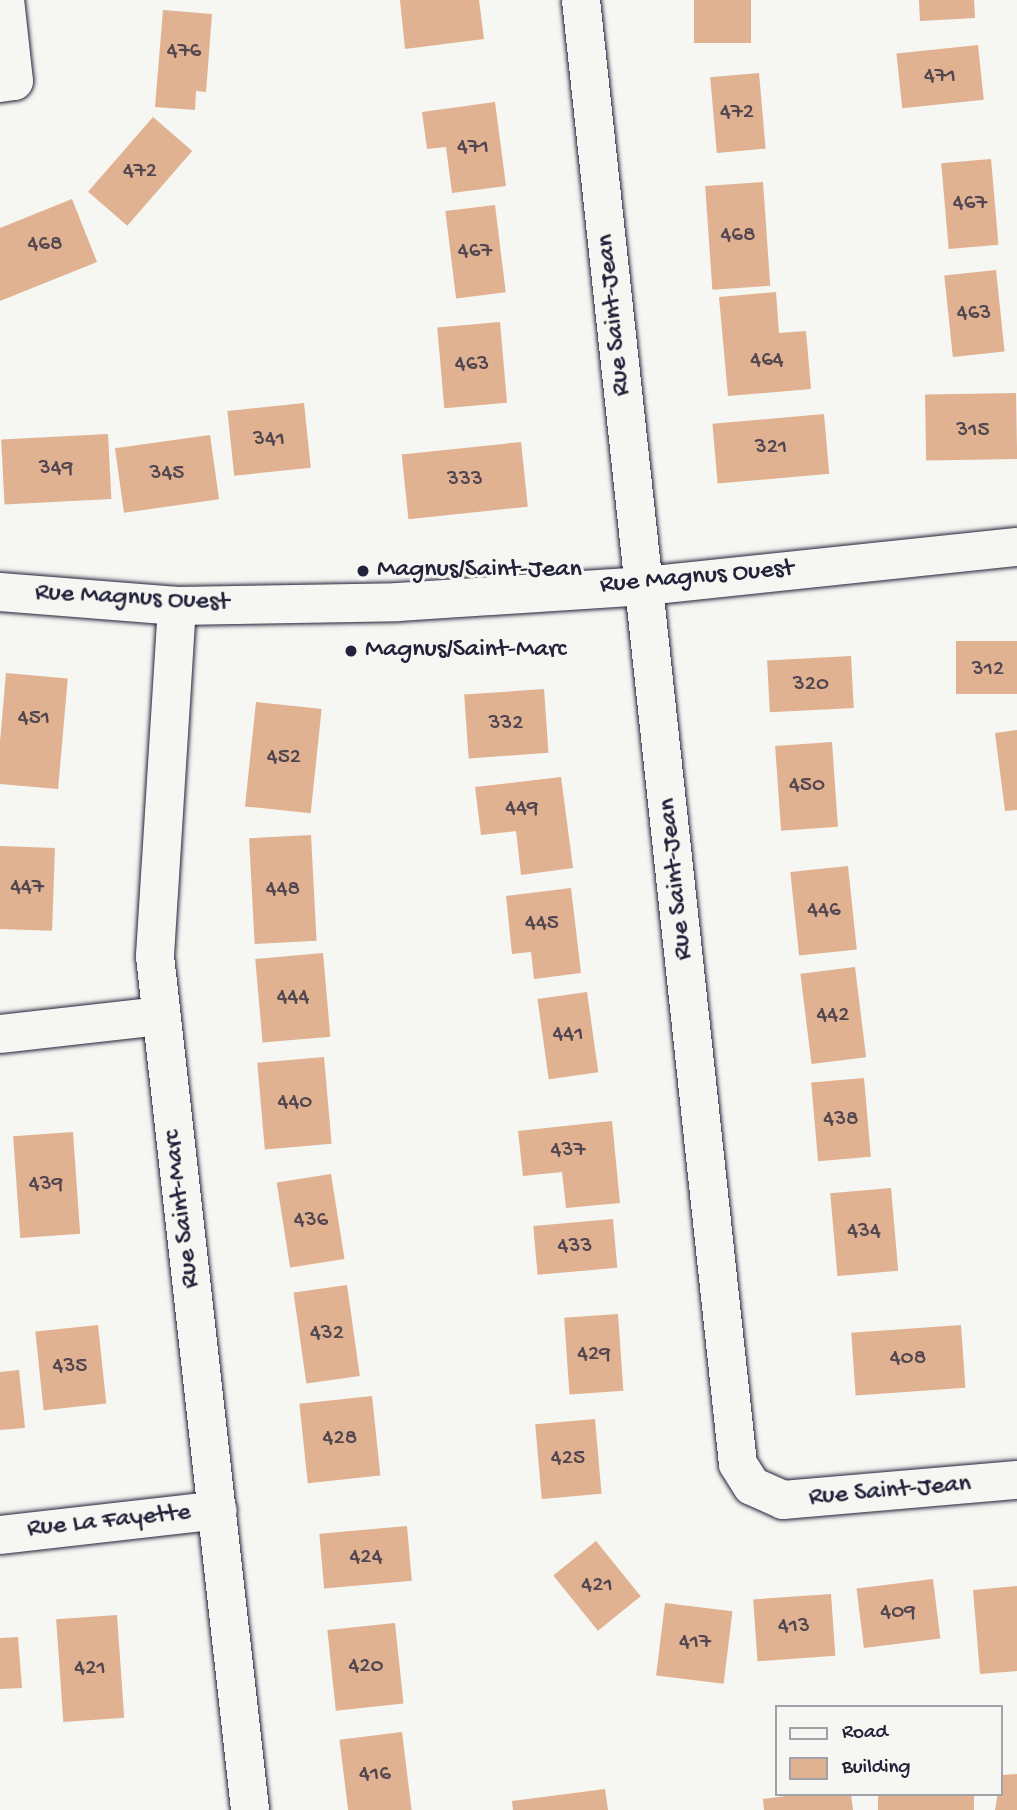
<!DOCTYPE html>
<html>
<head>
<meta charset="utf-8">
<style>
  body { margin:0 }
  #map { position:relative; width:1017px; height:1810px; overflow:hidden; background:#f6f6f2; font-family:"Gochi Hand",sans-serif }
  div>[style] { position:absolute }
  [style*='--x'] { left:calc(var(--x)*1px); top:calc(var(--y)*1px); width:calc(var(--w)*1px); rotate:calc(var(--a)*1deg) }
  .building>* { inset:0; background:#e0b291; transform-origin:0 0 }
  .roads { filter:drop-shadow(0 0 2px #22223b) drop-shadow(0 0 2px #22223b) }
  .minor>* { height:38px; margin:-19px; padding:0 19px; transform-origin:19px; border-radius:19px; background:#f6f6f2 }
  .dots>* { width:19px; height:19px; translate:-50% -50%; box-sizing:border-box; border:4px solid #f6f6f2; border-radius:50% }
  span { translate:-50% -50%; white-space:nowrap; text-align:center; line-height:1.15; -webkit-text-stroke:6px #f6f6f2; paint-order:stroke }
  .number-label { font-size:23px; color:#524650 }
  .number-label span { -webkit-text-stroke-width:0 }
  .street-label { font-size:26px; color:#22223b }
  .poi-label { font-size:26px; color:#22223b }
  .left { translate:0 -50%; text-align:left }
  .legend { position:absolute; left:775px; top:1705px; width:228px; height:91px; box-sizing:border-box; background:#f6f6f2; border:2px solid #a1a1a9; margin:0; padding:9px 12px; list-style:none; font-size:21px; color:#22223b }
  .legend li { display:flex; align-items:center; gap:14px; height:35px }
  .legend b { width:35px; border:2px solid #a1a1a9 }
</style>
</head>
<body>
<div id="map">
  <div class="building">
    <i style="clip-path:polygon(400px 0,479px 0,484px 39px,405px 49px)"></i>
    <i style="left:694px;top:0;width:57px;height:43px"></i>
    <i style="clip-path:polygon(919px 0,974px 0,975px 18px,920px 21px)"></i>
    <i style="clip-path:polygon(163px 10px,212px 14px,206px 92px,196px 91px,195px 110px,155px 107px)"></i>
    <i style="left:978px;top:45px;width:55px;height:82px;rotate:84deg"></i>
    <i style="left:759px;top:73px;width:76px;height:49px;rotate:85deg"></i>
    <i style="clip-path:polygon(495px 102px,506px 186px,452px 193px,446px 147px,427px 149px,422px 112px)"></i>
    <i style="left:153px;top:117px;width:52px;height:99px;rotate:41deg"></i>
    <i style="left:991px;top:159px;width:86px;height:50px;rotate:85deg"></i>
    <i style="left:763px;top:182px;width:104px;height:58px;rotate:86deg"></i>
    <i style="clip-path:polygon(72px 199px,97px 262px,0 301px,0 228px)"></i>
    <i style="left:495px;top:205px;width:88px;height:50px;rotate:83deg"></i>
    <i style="left:996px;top:270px;width:82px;height:52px;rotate:84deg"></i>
    <i style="clip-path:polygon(776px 292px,779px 333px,806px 331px,811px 389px,728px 396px,719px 297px)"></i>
    <i style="left:500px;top:322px;width:81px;height:63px;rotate:85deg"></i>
    <i style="left:1016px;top:393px;width:66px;height:91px;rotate:89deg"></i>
    <i style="left:304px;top:403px;width:65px;height:77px;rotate:84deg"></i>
    <i style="left:824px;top:414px;width:60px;height:112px;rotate:85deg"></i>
    <i style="left:108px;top:434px;width:65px;height:107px;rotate:87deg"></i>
    <i style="left:210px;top:435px;width:65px;height:96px;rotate:82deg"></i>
    <i style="left:521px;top:442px;width:65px;height:120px;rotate:84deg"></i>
    <i style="left:1017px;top:641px;width:53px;height:61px;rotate:90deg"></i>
    <i style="left:851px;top:656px;width:52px;height:84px;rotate:87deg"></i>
    <i style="left:6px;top:673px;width:62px;height:111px;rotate:5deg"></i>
    <i style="left:544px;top:689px;width:64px;height:80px;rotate:86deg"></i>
    <i style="left:256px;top:702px;width:66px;height:105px;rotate:6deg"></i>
    <i style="clip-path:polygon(1017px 730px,1017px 810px,1005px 811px,995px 733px)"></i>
    <i style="left:832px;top:742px;width:85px;height:57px;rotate:86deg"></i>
    <i style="clip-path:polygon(561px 777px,573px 868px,521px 875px,516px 831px,481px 835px,475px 787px)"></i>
    <i style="left:311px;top:835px;width:106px;height:62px;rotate:87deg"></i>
    <i style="left:0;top:846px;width:55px;height:83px;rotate:2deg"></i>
    <i style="left:848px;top:866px;width:84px;height:58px;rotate:84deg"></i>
    <i style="clip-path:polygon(571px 888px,581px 973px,534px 979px,531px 952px,512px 954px,506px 896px)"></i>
    <i style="left:323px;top:953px;width:84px;height:68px;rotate:85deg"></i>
    <i style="left:855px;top:967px;width:91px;height:55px;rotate:83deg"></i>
    <i style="left:587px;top:992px;width:81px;height:50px;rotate:82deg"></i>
    <i style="left:324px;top:1057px;width:87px;height:67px;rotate:85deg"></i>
    <i style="left:864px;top:1078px;width:79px;height:53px;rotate:85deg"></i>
    <i style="clip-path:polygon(612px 1121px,620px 1203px,566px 1208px,562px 1172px,523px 1176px,518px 1131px)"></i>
    <i style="left:73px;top:1132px;width:102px;height:60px;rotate:86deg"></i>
    <i style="left:331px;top:1174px;width:86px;height:55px;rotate:81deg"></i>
    <i style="left:891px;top:1188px;width:83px;height:61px;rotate:85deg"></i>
    <i style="left:613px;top:1219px;width:49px;height:80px;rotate:85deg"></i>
    <i style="left:347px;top:1285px;width:92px;height:54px;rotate:82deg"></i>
    <i style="left:618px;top:1314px;width:77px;height:54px;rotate:86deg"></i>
    <i style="left:98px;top:1325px;width:79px;height:63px;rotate:84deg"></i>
    <i style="left:961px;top:1325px;width:63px;height:110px;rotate:86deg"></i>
    <i style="clip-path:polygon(19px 1370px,25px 1428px,0 1430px,0 1372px)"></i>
    <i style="left:372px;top:1396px;width:80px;height:73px;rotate:84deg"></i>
    <i style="left:595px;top:1419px;width:75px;height:60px;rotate:85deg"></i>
    <i style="left:407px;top:1526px;width:55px;height:88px;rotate:85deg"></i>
    <i style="left:596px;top:1541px;width:71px;height:55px;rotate:51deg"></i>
    <i style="left:933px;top:1579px;width:60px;height:77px;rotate:83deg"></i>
    <i style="clip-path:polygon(1017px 1586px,1017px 1671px,980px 1674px,973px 1590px)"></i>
    <i style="left:831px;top:1594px;width:62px;height:78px;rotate:86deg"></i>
    <i style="left:665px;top:1603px;width:68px;height:73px;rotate:7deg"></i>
    <i style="left:117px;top:1615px;width:103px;height:61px;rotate:86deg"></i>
    <i style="left:395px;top:1623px;width:81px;height:68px;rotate:84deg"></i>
    <i style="clip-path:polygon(18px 1637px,22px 1688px,0 1689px,0 1638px)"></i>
    <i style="left:402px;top:1732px;width:79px;height:63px;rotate:83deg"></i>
    <i style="clip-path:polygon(1017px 1774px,1017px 1810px,995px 1810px,1001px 1775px)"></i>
    <i style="clip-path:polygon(605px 1789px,608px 1810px,513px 1810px,512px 1801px)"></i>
    <i style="clip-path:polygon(801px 1794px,851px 1794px,853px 1810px,764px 1810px,763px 1799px)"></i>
    <i style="left:878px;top:1794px;width:96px;height:16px"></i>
  </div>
  <div class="roads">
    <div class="minor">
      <i style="--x:581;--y:0;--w:1472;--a:83.88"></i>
      <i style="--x:738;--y:1464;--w:26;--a:58"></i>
      <i style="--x:752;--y:1486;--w:34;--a:24"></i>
      <i style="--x:783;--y:1500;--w:235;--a:-4.9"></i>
      <i style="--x:0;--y:83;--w:14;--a:-8"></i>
      <i style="--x:14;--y:81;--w:81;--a:-96.3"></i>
      <i style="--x:0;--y:592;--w:178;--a:4.5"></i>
      <i style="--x:177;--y:606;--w:221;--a:-1"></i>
      <i style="--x:398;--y:602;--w:248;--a:-3.7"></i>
      <i style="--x:645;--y:586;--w:374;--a:-6"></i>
      <i style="--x:177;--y:606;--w:351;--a:93.6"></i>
      <i style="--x:155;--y:956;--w:859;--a:83.65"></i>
      <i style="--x:0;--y:1034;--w:161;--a:-6.4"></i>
      <i style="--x:0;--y:1535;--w:219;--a:-6.5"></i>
    </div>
  </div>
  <div class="dots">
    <i style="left:363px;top:571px;background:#22223b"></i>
    <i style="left:351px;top:651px;background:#22223b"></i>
  </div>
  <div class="number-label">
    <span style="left:184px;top:52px">476</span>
    <span style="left:940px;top:77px">471</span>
    <span style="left:737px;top:113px">472</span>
    <span style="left:473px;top:148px">471</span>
    <span style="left:140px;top:172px">472</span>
    <span style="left:970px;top:204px">467</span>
    <span style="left:738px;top:236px">468</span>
    <span style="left:45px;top:245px">468</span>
    <span style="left:475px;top:252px">467</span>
    <span style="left:974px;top:314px">463</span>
    <span style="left:767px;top:361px">464</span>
    <span style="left:472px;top:365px">463</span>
    <span style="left:973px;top:431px">315</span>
    <span style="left:269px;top:440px">341</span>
    <span style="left:771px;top:448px">321</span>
    <span style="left:56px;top:469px">349</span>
    <span style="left:167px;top:474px">345</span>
    <span style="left:465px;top:480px">333</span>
    <span style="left:988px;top:670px">312</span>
    <span style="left:811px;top:685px">320</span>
    <span style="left:34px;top:719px">451</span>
    <span style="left:506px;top:724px">332</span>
    <span style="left:284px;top:758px">452</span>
    <span style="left:807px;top:786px">450</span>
    <span style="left:522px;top:809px">449</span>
    <span style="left:27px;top:888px">447</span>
    <span style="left:283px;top:890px">448</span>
    <span style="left:824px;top:911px">446</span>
    <span style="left:542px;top:924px">445</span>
    <span style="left:293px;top:998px">444</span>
    <span style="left:833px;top:1016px">442</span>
    <span style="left:568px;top:1035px">441</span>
    <span style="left:295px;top:1103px">440</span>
    <span style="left:841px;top:1120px">438</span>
    <span style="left:568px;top:1151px">437</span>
    <span style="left:46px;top:1185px">439</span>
    <span style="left:311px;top:1221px">436</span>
    <span style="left:864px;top:1232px">434</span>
    <span style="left:575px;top:1247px">433</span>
    <span style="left:327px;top:1334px">432</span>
    <span style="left:594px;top:1355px">429</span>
    <span style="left:908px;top:1359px">408</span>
    <span style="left:70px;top:1367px">435</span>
    <span style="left:340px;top:1439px">428</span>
    <span style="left:568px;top:1459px">425</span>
    <span style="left:366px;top:1558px">424</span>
    <span style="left:597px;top:1586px">421</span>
    <span style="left:898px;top:1613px">409</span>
    <span style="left:794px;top:1627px">413</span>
    <span style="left:695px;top:1643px">417</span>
    <span style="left:366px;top:1667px">420</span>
    <span style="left:90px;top:1669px">421</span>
    <span style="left:375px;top:1775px">416</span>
  </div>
  <div class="street-label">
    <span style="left:615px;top:315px;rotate:-96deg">Rue Saint-Jean</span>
    <span style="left:697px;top:578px;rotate:-5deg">Rue Magnus Ouest</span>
    <span style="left:132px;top:599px;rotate:3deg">Rue Magnus Ouest</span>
    <span style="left:677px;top:879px;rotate:-96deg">Rue Saint-Jean</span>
    <span style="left:183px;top:1209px;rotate:-97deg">Rue Saint-Marc</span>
    <span style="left:890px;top:1492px;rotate:-5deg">Rue Saint-Jean</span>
    <span style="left:109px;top:1522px;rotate:-6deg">Rue La Fayette</span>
  </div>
  <div class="poi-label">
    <span class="left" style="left:377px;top:571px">Magnus/Saint-Jean</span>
    <span class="left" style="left:365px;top:651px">Magnus/Saint-Marc</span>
  </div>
  <ul class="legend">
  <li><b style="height:9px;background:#f6f6f2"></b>Road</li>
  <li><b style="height:19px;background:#e0b291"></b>Building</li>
  </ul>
</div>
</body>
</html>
